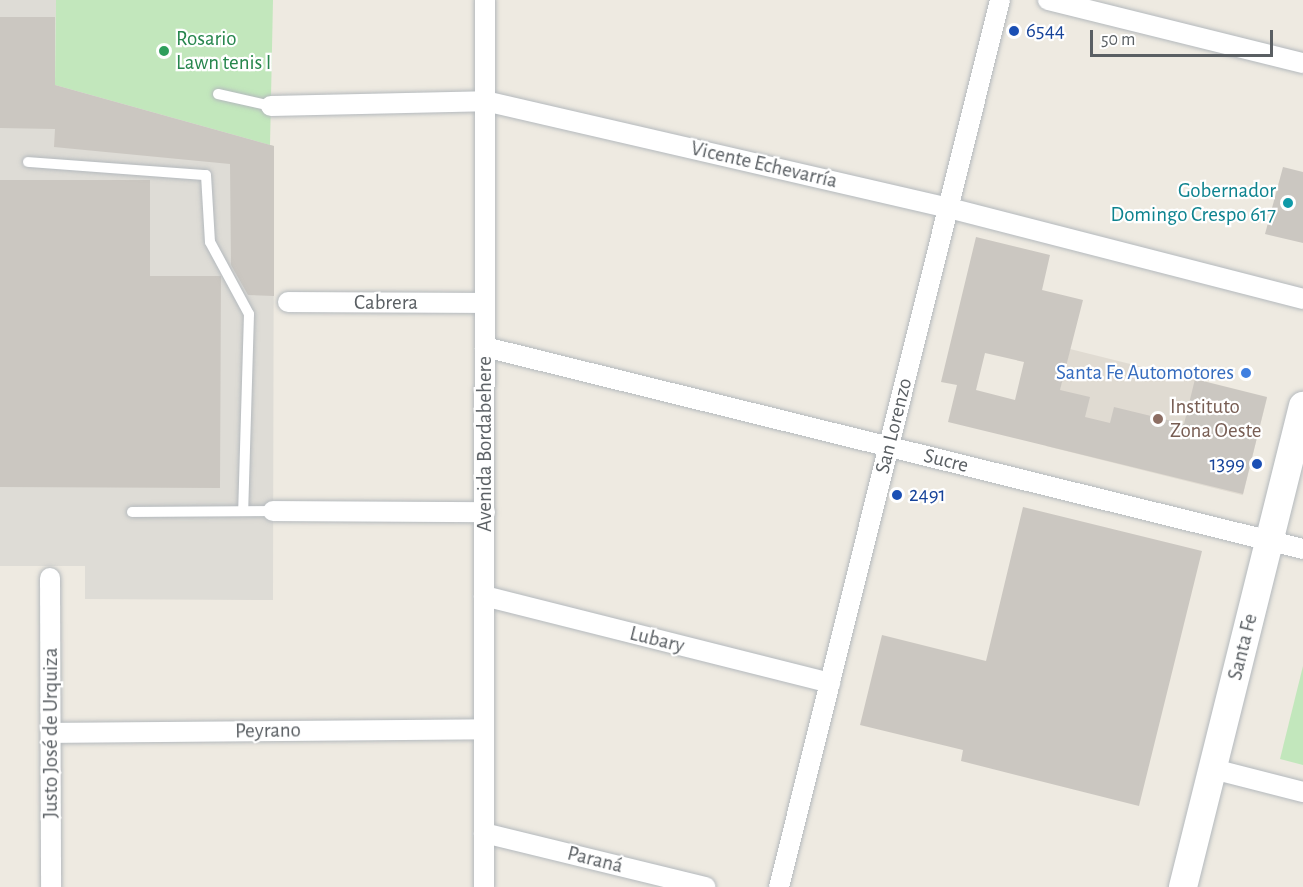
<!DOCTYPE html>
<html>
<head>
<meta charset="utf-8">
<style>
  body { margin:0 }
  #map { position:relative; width:1303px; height:887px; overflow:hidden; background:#eeeae1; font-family:"Alegreya Sans",sans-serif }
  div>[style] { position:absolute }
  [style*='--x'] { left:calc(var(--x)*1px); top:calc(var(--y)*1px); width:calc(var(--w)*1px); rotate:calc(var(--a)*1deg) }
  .industrial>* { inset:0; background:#dedcd6 }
  .education>* { inset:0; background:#e0dbd2; transform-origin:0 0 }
  .green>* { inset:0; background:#c2e7bc }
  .building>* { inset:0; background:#cbc7c1 }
  .roads { filter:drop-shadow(0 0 2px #b4b9bd) drop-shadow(0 0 2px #b4b9bd) }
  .lane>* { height:10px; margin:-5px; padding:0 5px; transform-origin:5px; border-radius:5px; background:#fff }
  .street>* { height:20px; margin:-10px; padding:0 10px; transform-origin:10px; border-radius:10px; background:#fff }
  .secondary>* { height:28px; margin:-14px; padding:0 14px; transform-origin:14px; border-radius:14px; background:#fff }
  .dots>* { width:16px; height:16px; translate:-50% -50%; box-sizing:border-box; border:3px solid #fff; border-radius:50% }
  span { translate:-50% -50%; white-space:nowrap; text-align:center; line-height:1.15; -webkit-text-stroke:4.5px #fff; paint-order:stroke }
  .transit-label { font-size:21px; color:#164399 }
  .left { translate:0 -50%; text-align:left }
  .right { translate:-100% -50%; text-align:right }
  .leisure-label { font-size:21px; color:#27864d }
  .street-label { font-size:21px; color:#5a5f63 }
  .culture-label { font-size:21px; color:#0d838f }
  .shop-label { font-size:21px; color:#366cbe }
  .education-label { font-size:21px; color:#785e54 }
  .scale { position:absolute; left:1090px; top:30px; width:183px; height:27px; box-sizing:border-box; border:3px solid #5a5f63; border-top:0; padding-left:8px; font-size:18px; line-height:21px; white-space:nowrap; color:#5a5f63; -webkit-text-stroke:4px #fff; paint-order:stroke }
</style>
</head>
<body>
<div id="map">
  <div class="industrial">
    <i style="clip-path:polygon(0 0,56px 0,55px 85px,274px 146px,273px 600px,85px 599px,85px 566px,0 566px)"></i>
  </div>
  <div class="education">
    <i style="left:1070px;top:349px;width:203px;height:100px;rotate:14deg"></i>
  </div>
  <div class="green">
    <i style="clip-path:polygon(56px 0,273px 0,270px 145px,55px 85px)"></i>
    <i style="clip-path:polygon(1303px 666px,1303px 765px,1280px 759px)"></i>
  </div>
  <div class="building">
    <i style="clip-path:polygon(0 17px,55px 17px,55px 85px,274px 146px,274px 296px,248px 295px,231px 265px,230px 164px,54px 147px,55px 129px,0 128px)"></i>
    <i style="clip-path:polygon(1283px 167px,1303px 172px,1303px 243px,1265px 234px)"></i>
    <i style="clip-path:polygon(0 180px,150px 180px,150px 276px,221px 276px,220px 488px,0 487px)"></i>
    <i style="clip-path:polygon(evenodd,976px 237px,1050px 255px,1042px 290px,1083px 300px,1060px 390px,1090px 397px,1085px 417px,1110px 423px,1114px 407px,1184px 424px,1195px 379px,1267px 397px,1243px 494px,948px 422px,957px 385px,941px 382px,976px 237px,985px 353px,1024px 362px,1015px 400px,976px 390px,985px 353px)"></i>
    <i style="clip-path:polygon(1023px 507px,1202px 551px,1139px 806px,961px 761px,963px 750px,860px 725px,882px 635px,986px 661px)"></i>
  </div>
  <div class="roads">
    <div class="lane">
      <i style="--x:218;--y:94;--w:54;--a:12.8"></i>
      <i style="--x:28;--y:162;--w:178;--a:4.2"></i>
      <i style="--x:206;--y:175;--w:67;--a:86.6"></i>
      <i style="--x:210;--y:242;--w:82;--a:61.6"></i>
      <i style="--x:249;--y:314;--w:197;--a:91.7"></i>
      <i style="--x:132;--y:512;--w:141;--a:-0.4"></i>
    </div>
    <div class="street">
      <i style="--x:1048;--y:0;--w:263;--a:13.9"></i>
      <i style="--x:271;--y:106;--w:214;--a:-1.3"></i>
      <i style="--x:485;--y:101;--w:476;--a:13"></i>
      <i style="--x:949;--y:208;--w:366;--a:14.4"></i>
      <i style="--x:288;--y:302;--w:197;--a:0.3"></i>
      <i style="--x:485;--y:347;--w:843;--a:13.87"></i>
      <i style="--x:273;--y:511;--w:212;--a:0.3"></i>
      <i style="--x:50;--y:578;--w:309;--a:89.8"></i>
      <i style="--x:484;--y:596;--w:357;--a:14.1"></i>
      <i style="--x:51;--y:733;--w:433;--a:-0.5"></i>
      <i style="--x:1213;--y:769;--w:93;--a:14.3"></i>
      <i style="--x:484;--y:833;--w:228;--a:13.7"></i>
      <i style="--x:484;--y:887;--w:887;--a:-89.94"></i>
      <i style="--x:779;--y:887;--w:914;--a:-76.01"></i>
    </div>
    <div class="secondary">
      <i style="--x:1183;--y:887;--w:496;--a:-76"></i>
    </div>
  </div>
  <div class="dots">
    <i style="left:1014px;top:31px;background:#1a4fb4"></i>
    <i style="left:164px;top:51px;background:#2e9e5b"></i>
    <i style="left:1288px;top:203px;background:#0f9aa8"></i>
    <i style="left:1246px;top:373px;background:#3f7fe0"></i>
    <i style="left:1158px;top:419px;background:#8d6e63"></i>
    <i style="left:1257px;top:464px;background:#1a4fb4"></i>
    <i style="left:897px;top:495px;background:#1a4fb4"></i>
  </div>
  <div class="transit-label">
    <span class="left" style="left:1026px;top:31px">6544</span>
    <span class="right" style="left:1245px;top:464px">1399</span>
    <span class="left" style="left:909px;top:495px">2491</span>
  </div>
  <div class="leisure-label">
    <span class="left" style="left:176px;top:51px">Rosario<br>Lawn tenis I</span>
  </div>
  <div class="street-label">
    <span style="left:764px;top:165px;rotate:13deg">Vicente Echevarría</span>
    <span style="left:386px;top:303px">Cabrera</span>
    <span style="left:894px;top:426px;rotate:-76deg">San Lorenzo</span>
    <span style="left:485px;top:444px;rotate:-90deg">Avenida Bordabehere</span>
    <span style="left:946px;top:461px;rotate:14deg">Sucre</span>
    <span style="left:657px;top:640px;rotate:14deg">Lubary</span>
    <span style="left:1243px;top:647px;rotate:-76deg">Santa Fe</span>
    <span style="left:268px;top:731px;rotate:-1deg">Peyrano</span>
    <span style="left:51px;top:733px;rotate:-90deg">Justo José de Urquiza</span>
    <span style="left:595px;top:860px;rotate:14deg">Paraná</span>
  </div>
  <div class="culture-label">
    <span class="right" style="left:1276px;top:203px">Gobernador<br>Domingo Crespo 617</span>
  </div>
  <div class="shop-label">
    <span class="right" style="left:1234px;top:373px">Santa Fe Automotores</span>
  </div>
  <div class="education-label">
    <span class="left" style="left:1170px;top:419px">Instituto<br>Zona Oeste</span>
  </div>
  <div class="scale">50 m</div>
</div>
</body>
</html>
